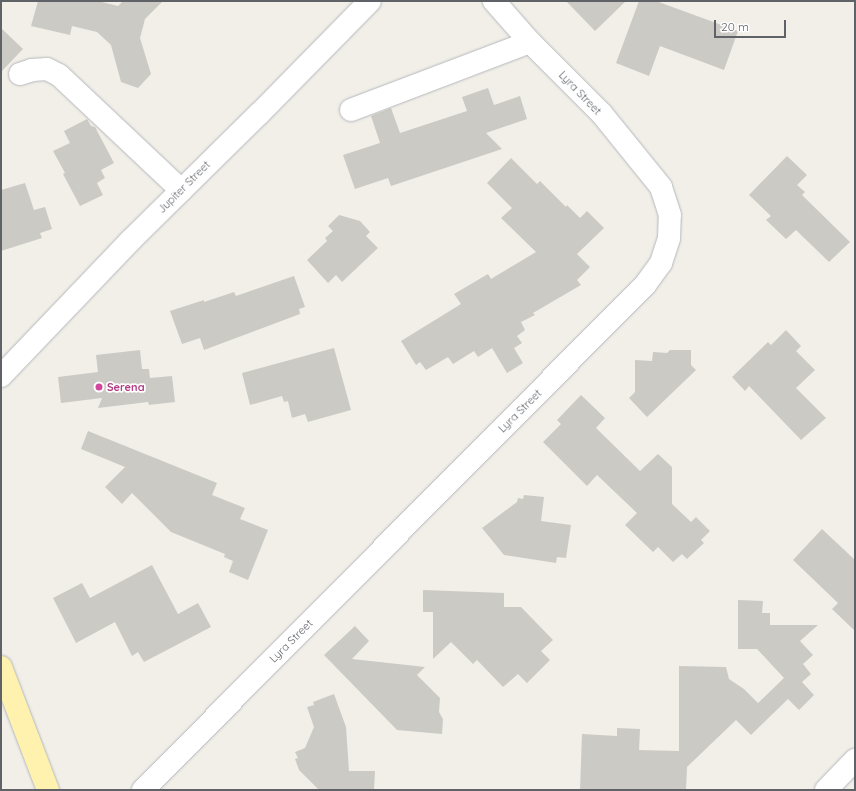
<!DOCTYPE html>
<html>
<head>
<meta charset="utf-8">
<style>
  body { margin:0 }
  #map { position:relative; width:856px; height:791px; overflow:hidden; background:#f1efe8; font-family:Quicksand,sans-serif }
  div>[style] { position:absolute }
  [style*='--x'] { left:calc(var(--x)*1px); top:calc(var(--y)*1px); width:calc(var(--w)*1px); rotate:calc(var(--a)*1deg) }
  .building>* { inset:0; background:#cccac5 }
  .roads { filter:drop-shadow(0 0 1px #b5b8bc) drop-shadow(0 0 1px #b5b8bc) }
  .minor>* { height:22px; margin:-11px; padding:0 11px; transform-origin:11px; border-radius:11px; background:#fff }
  .major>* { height:22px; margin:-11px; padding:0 11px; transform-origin:11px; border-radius:11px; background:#fff2af }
  .dots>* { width:11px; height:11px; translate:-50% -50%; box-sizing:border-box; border:2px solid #fff; border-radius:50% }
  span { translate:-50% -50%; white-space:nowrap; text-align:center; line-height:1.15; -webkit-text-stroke:3.5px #fff; paint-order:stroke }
  .street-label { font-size:11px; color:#5f6368 }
  .hotel-label { font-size:11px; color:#b23c85; font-weight:700 }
  .left { translate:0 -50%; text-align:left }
  .frame { position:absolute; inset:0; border:2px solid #5f6368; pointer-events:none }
  .scale { position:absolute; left:714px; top:20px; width:72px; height:18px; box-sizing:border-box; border:2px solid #5f6368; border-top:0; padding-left:5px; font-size:12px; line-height:14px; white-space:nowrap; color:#5f6368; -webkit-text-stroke:3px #fff; paint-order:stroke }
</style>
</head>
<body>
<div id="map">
  <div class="building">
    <i style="clip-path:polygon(38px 1px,98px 1px,118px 6px,123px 1px,163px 1px,145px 19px,140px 38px,151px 74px,138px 88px,121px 82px,111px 45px,97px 32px,72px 26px,70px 35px,31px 26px)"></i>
    <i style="clip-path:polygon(566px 1px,626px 1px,595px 31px)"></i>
    <i style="clip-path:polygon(639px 1px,656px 1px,738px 31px,724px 70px,660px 46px,649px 76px,616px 63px)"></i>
    <i style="clip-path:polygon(1px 28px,23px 49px,1px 72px)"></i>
    <i style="clip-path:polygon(488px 88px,494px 105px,520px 96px,527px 119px,486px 133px,502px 149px,391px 186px,388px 178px,355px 189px,343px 155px,380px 143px,371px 116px,391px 108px,400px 133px,467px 111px,462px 97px)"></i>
    <i style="clip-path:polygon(87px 119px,91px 126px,95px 127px,114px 163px,101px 170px,105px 178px,97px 183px,103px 195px,80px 206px,63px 174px,65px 173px,53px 151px,70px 143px,64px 131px)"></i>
    <i style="clip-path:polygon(787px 156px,807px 175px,797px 185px,805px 192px,802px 195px,850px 242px,829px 262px,796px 230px,786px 239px,766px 220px,771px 216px,749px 195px)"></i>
    <i style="clip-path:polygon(511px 158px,537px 184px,540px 181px,566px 207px,567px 205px,580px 218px,587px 211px,604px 228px,577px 254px,590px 267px,577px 280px,581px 285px,533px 313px,535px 315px,521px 322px,525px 330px,517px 336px,522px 343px,514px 348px,523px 363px,507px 373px,492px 348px,478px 357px,474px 351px,453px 364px,448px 357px,426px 370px,420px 362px,416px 365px,401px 341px,461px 304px,454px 294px,488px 274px,491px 279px,536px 252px,501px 218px,512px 208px,487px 183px)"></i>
    <i style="clip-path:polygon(25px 183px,34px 210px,45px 207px,52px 229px,40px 233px,42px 238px,1px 251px,1px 190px)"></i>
    <i style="clip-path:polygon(339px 215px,360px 221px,370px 232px,366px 236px,378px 248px,342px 282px,336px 275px,328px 283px,307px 260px,327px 241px,325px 238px,333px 231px,328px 226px)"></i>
    <i style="clip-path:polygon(294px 276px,305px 307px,299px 309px,300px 314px,204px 350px,200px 338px,182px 344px,170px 311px,204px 300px,204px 302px,234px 292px,236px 296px)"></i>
    <i style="clip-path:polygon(786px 330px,801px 346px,796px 351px,815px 370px,796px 388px,826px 418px,801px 440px,749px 386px,745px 391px,732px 377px,768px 342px,771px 345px)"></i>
    <i style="clip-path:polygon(334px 348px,351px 410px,308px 422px,305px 414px,292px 418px,288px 401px,284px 402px,282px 396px,250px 405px,242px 373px)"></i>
    <i style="clip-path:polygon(140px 350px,142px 369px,149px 369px,150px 378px,172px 376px,175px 402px,149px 405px,148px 402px,98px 408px,102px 398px,61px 403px,58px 377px,98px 372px,96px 355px)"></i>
    <i style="clip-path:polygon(670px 350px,691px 350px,691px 365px,696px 370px,647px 417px,629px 398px,635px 392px,635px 360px,652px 361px,653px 352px,667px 353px)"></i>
    <i style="clip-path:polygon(581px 395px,605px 418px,596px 428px,640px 471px,658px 454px,672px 467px,672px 504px,691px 522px,696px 517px,710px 531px,701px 540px,704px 543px,687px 559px,682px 554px,673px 562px,658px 547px,653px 552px,625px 525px,637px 513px,597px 475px,587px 486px,543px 442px,561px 424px,557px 420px)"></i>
    <i style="clip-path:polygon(88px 431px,217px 483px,212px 495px,245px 508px,240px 519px,268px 530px,248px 580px,229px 572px,233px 561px,224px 557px,225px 554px,171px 532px,132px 493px,122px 504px,105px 487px,125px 467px,81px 449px)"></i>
    <i style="clip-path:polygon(524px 495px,544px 497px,541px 521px,571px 525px,566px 558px,557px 557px,556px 563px,504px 555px,482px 528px,517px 502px,518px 498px,523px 499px)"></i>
    <i style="clip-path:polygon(822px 529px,855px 560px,855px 631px,832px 609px,838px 603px,793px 560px)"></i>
    <i style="clip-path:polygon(152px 565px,178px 614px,198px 603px,211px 627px,144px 662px,138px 652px,132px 656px,115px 622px,76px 643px,53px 598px,82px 583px,90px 598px)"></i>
    <i style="clip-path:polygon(423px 590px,504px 593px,504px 607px,521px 607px,553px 640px,541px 651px,550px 660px,527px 683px,518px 674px,503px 687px,477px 660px,473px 664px,451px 642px,433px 659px,433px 612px,423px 612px)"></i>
    <i style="clip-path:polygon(738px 600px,763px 601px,762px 613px,770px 613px,770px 625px,818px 625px,800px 641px,813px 655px,803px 664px,811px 674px,802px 682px,814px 695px,799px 710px,788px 699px,751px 735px,736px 720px,687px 767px,686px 790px,580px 790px,582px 734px,617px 736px,617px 728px,640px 729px,639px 750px,679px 751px,679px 666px,726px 667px,729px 679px,744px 689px,758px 703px,784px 678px,757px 649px,738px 649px)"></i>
    <i style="clip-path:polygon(355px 626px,369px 641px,352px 659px,425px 667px,417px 675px,440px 698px,439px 712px,443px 719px,442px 734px,397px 730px,324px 655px)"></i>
    <i style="clip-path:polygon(334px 694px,346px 727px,349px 771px,375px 771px,374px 790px,319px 790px,299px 770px,295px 759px,298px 758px,295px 752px,305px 748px,314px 727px,307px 707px,314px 705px,313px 702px)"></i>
  </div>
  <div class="roads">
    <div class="minor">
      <i style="--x:20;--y:74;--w:13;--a:-18"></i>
      <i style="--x:32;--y:70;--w:15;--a:-4"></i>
      <i style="--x:47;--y:69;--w:13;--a:27"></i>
      <i style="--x:59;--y:75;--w:168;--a:43.3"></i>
      <i style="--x:351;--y:110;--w:191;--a:-20.8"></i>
      <i style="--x:1;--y:376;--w:187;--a:-46.3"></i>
      <i style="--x:130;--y:241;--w:181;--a:-44.6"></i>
      <i style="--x:259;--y:114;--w:158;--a:-45.5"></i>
      <i style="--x:143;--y:790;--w:712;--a:-45.17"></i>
      <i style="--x:645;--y:285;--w:27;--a:-54"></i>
      <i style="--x:661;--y:263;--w:26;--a:-72"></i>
      <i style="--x:669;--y:238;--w:23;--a:-88"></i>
      <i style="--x:670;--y:215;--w:29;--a:-108"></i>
      <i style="--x:661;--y:187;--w:95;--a:-129"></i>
      <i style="--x:601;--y:113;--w:100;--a:-135"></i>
      <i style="--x:530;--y:42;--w:55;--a:-131.3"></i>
      <i style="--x:826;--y:790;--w:42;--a:-46"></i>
    </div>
    <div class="major">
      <i style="--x:1;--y:667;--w:132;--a:69.1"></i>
    </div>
  </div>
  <div class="dots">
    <i style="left:99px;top:387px;background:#d1479c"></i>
  </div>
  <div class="street-label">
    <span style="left:580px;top:93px;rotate:46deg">Lyra Street</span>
    <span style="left:184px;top:187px;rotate:-45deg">Jupiter Street</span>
    <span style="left:520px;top:411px;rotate:-45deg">Lyra Street</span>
    <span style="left:291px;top:641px;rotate:-45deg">Lyra Street</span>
  </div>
  <div class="hotel-label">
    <span class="left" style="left:107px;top:387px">Serena</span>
  </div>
  <div class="frame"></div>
  <div class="scale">20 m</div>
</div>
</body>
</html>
